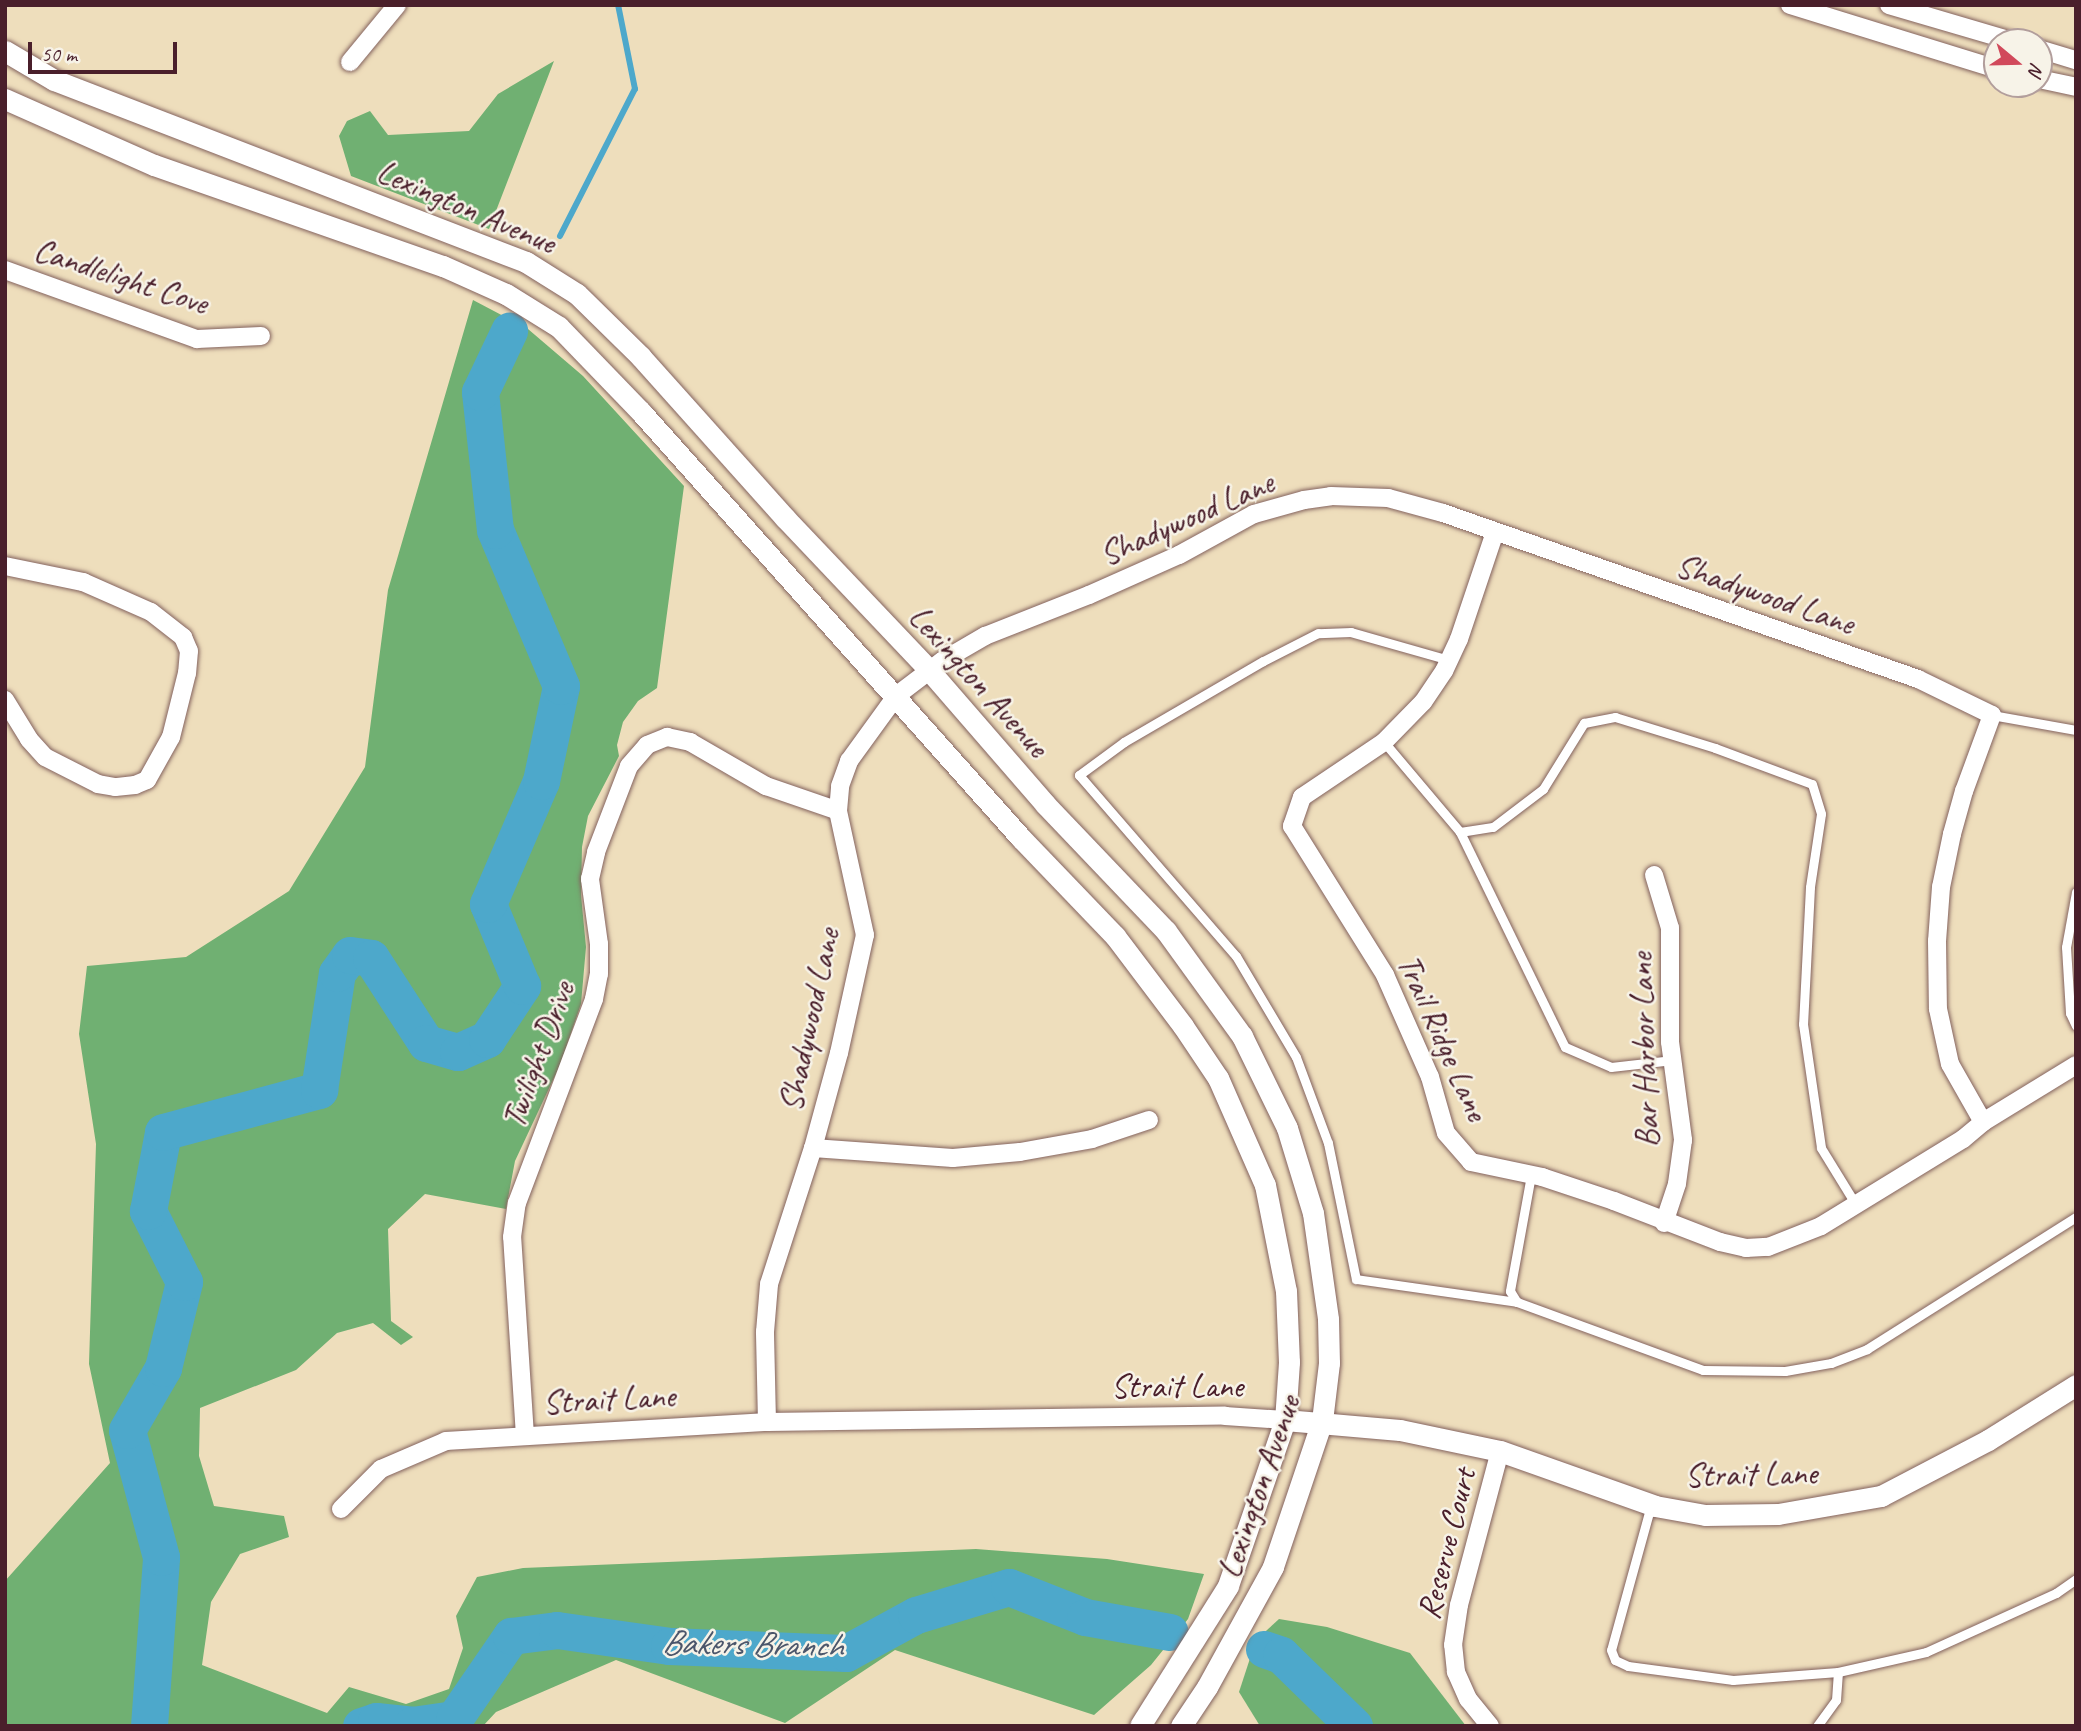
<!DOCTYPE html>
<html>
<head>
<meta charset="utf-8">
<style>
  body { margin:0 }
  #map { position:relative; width:2081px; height:1731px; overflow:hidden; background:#eedebc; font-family:Caveat,sans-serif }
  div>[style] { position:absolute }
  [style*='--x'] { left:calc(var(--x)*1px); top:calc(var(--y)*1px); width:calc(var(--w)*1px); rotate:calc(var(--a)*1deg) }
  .forest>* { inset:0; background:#70b072 }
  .stream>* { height:6px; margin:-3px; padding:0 3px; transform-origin:3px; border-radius:3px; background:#4da8cb }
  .river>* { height:37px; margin:-18.5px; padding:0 18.5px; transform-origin:18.5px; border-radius:18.5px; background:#4da8cb }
  .roads { filter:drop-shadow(0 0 2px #83625e) drop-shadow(0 0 2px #83625e) }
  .service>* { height:9px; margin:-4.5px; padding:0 4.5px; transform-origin:4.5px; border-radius:4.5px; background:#fff }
  .minor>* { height:18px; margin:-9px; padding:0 9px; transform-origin:9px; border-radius:9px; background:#fff }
  .tertiary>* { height:21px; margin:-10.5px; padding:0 10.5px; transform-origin:10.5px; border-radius:10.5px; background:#fff }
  span { translate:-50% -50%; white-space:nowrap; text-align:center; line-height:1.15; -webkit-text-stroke:5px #f7f3e8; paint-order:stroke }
  .street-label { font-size:33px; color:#4a1f2b }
  .water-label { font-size:35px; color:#4b566b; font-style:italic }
  .frame { position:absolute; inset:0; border:7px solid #4a1f2b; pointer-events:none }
  .north { position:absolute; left:1983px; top:28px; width:70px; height:70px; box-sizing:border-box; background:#f7f3e8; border:2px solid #b29e9c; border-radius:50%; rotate:109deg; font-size:19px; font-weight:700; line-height:28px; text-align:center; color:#4a1f2b }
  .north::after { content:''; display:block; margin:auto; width:24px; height:32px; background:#d1495b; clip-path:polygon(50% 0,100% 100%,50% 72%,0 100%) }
  .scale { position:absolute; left:28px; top:42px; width:149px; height:32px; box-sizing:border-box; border:4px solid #4a1f2b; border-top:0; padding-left:9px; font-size:21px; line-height:24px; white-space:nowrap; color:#4a1f2b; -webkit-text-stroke:5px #f7f3e8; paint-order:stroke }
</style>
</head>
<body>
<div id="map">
  <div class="forest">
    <i style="clip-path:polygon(554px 61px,489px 229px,351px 176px,339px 136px,347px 121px,370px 111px,388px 135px,469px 131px,498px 94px)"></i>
    <i style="clip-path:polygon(473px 300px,528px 329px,583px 376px,684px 486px,657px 688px,638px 701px,623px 722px,617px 745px,619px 756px,588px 816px,582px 847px,581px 895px,586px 947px,581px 1004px,560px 1065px,515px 1161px,506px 1209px,425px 1194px,388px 1229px,391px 1321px,413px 1337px,401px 1345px,373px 1323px,337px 1333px,296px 1370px,200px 1408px,199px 1456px,214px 1506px,284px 1516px,289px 1537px,240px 1554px,211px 1602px,202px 1665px,327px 1713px,349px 1687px,406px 1704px,449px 1689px,463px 1648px,456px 1616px,477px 1577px,523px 1568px,976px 1549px,1107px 1559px,1204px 1574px,1188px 1619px,1151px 1665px,1094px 1715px,895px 1650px,785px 1723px,616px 1660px,496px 1712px,483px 1726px,5px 1726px,5px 1581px,110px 1463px,89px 1364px,96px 1144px,79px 1034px,87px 966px,186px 957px,289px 891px,365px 767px,388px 590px)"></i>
    <i style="clip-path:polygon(1279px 1619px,1327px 1627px,1410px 1653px,1466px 1726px,1260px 1726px,1239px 1692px,1256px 1640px)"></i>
  </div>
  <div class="stream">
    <i style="--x:560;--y:236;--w:165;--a:-63"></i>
    <i style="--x:635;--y:89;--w:86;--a:-101.4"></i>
  </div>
  <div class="river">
    <i style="--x:1264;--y:1649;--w:18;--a:19"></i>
    <i style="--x:1281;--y:1655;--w:102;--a:44.2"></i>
    <i style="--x:149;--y:1726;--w:169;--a:-85.9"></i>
    <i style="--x:161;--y:1557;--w:131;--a:-105"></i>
    <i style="--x:127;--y:1430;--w:72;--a:-59.9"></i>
    <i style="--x:163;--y:1368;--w:89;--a:-76.3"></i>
    <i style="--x:184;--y:1282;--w:80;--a:-116.9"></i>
    <i style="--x:148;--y:1211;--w:80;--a:-79.2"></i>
    <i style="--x:163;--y:1132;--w:162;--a:-15.1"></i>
    <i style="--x:319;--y:1090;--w:118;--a:-81.3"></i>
    <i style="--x:337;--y:973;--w:22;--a:-54"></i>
    <i style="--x:350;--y:955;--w:21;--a:8"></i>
    <i style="--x:371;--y:958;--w:101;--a:57.1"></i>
    <i style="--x:426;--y:1043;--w:33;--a:16"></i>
    <i style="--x:458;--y:1052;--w:32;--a:-24"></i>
    <i style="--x:487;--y:1039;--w:64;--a:-56.6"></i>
    <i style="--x:522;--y:986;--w:89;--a:-112.5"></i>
    <i style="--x:488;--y:904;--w:134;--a:-66.7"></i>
    <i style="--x:541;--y:781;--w:97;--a:-78.1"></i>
    <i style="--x:561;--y:686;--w:169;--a:-112.9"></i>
    <i style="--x:495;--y:530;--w:139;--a:-96.2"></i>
    <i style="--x:480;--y:392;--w:68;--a:-64.6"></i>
    <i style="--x:361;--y:1726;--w:16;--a:-18"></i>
    <i style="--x:376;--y:1721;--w:36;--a:6"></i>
    <i style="--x:412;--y:1725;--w:42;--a:-8.1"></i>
    <i style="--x:454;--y:1719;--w:101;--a:-55.5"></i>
    <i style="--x:511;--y:1636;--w:46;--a:-7.4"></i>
    <i style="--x:557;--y:1630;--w:113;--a:8.1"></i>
    <i style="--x:669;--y:1646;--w:177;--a:2.3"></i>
    <i style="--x:846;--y:1653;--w:80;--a:-28.5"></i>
    <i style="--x:916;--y:1615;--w:97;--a:-16.8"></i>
    <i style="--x:1009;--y:1587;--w:82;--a:21.5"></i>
    <i style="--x:1085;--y:1617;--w:86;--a:10"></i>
  </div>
  <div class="roads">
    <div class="service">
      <i style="--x:1449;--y:660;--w:102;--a:-164.1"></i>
      <i style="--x:1351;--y:632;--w:33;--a:178"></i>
      <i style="--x:1318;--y:633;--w:62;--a:153"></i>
      <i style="--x:1263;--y:661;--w:161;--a:149.8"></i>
      <i style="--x:1124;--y:742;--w:56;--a:143.7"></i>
      <i style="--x:1079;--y:775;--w:240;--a:49.1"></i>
      <i style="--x:1236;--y:956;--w:117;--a:59.3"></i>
      <i style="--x:1296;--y:1057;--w:92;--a:69.6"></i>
      <i style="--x:1328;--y:1143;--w:139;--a:78.4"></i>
      <i style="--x:1356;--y:1279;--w:163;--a:8.1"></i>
      <i style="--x:1992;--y:715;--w:85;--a:10.1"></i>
      <i style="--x:1384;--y:742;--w:118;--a:49.8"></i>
      <i style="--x:1460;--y:832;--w:33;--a:-9"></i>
      <i style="--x:1493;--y:827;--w:63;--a:-37.2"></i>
      <i style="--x:1543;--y:789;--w:78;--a:-58.2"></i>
      <i style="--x:1584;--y:723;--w:32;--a:-11"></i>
      <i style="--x:1615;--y:717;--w:105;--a:17.2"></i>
      <i style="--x:1715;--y:748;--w:103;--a:20.4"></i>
      <i style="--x:1812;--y:784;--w:31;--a:73"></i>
      <i style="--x:1821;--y:814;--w:74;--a:98.6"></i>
      <i style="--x:1810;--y:887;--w:137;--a:92.9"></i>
      <i style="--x:1803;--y:1024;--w:125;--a:81.7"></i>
      <i style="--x:1821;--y:1148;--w:67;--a:58.4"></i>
      <i style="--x:1460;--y:832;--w:239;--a:64"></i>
      <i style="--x:1565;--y:1047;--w:50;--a:23.5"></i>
      <i style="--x:1611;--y:1067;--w:62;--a:-6.4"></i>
      <i style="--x:2076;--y:892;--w:56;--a:100.3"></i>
      <i style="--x:2066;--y:947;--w:66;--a:86.5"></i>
      <i style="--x:2070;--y:1013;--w:14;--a:65"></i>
      <i style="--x:1531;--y:1175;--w:118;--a:100.3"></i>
      <i style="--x:1510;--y:1291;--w:13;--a:58"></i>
      <i style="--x:1517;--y:1302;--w:198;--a:20.1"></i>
      <i style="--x:1703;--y:1370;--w:82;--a:0.7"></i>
      <i style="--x:1785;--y:1371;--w:47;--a:-9.9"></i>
      <i style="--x:1831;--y:1363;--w:39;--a:-21"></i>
      <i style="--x:1867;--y:1349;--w:247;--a:-32.3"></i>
      <i style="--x:1651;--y:1505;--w:150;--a:105.4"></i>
      <i style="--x:1611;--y:1650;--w:11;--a:68"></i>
      <i style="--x:1615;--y:1660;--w:14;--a:25"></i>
      <i style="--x:1628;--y:1666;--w:106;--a:7.6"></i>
      <i style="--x:1733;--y:1680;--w:105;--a:-4.4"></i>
      <i style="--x:1838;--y:1672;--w:90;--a:-12.8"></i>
      <i style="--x:1926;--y:1652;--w:143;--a:-24.4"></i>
      <i style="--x:2056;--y:1593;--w:24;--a:-35"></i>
      <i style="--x:1817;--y:1726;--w:32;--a:-54"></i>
      <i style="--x:1836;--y:1700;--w:28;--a:-86"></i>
    </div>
    <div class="minor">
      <i style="--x:1790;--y:5;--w:217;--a:17.2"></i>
      <i style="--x:1889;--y:5;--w:131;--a:16.4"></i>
      <i style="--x:2039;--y:49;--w:39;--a:17"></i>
      <i style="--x:350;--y:62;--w:74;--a:-50.5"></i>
      <i style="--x:2039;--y:79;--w:38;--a:12"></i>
      <i style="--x:5;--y:270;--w:204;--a:19.8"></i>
      <i style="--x:197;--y:339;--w:64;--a:-2.7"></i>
      <i style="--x:1495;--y:532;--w:113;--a:108.6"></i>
      <i style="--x:1459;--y:639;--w:35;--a:115"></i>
      <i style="--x:1444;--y:671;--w:37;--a:124"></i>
      <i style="--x:1423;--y:702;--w:56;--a:134.3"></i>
      <i style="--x:1384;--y:742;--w:99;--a:146.1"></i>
      <i style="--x:1302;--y:797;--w:31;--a:109"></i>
      <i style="--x:1292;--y:826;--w:176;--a:58"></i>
      <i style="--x:1385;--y:975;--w:111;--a:66.2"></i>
      <i style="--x:1430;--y:1077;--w:58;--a:74.1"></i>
      <i style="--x:1446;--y:1133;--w:38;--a:49"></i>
      <i style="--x:1471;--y:1162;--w:73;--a:11.9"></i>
      <i style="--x:1542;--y:1177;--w:76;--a:18.4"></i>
      <i style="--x:1614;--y:1201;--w:114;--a:21.1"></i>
      <i style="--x:1720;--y:1242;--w:27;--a:13"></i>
      <i style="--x:1746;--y:1248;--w:22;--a:-3"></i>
      <i style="--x:1768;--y:1247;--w:57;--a:-21.6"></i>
      <i style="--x:1821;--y:1226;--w:167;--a:-31.5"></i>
      <i style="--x:1963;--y:1139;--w:26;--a:-40"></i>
      <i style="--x:1983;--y:1122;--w:109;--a:-31.5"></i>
      <i style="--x:5;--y:566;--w:80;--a:11.6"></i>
      <i style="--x:83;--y:582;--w:74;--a:23.8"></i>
      <i style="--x:151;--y:612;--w:41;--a:38"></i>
      <i style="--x:183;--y:637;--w:15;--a:67"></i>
      <i style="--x:189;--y:651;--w:22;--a:95"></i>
      <i style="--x:187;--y:673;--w:66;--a:104"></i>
      <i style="--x:171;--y:737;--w:49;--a:119.2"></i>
      <i style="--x:147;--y:780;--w:13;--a:157"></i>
      <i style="--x:135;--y:785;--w:20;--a:174"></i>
      <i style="--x:115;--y:787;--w:17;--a:-170"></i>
      <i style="--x:98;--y:784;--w:59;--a:-153"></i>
      <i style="--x:45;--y:757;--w:24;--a:-132"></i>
      <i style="--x:29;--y:739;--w:46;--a:-121.6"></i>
      <i style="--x:1654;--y:875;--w:55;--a:73.2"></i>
      <i style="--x:1670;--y:928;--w:114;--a:90"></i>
      <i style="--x:1670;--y:1042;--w:99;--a:82.4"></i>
      <i style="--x:1683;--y:1140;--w:44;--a:97.8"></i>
      <i style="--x:1677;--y:1184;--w:41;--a:108.4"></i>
      <i style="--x:813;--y:1148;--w:140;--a:4.1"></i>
      <i style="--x:953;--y:1158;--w:67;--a:-5.1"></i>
      <i style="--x:1020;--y:1152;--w:73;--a:-10.2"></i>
      <i style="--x:1092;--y:1139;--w:60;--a:-18.4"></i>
      <i style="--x:767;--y:1422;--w:90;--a:-91.3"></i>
      <i style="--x:765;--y:1332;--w:48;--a:-85.2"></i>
      <i style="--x:769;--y:1284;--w:143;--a:-72.1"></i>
      <i style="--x:813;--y:1148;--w:98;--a:-74.7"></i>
      <i style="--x:839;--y:1053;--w:121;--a:-77.6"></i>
      <i style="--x:865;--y:935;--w:127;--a:-102.3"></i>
      <i style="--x:838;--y:811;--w:25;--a:-85"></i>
      <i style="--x:840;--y:786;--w:27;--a:-70"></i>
      <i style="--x:849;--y:761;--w:80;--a:-54.1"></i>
      <i style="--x:896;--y:696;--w:58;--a:-37.3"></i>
      <i style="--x:942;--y:661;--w:50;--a:-30.2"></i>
      <i style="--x:985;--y:636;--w:112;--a:-21.5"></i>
      <i style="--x:1089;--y:595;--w:98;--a:-24"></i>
      <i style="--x:1179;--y:555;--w:85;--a:-28.7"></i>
      <i style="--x:1254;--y:514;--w:52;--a:-15.6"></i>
      <i style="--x:1304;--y:500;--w:27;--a:-8"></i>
      <i style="--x:1331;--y:496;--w:57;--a:2"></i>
      <i style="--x:1388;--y:498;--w:57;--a:15.3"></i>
      <i style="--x:1443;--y:513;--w:503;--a:19.26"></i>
      <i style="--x:1918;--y:679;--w:82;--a:25.9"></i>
      <i style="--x:1992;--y:715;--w:81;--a:110.2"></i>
      <i style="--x:1964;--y:791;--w:45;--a:105.6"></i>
      <i style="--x:1952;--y:834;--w:54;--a:101.7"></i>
      <i style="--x:1941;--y:887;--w:54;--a:94.2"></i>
      <i style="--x:1937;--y:941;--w:68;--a:89.2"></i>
      <i style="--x:1938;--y:1009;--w:56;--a:77.7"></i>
      <i style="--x:1950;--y:1064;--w:67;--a:60.4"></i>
      <i style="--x:525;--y:1436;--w:199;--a:-93.7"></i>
      <i style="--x:512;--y:1237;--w:34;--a:-82"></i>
      <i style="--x:517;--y:1203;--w:218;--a:-69.3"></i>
      <i style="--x:594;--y:999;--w:25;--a:-79"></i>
      <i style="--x:599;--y:974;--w:30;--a:-90"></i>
      <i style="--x:599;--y:944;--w:66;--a:-97.9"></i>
      <i style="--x:590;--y:879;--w:28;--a:-77"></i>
      <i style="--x:596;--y:852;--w:92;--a:-69"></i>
      <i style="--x:629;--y:766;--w:28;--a:-49"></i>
      <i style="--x:647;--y:745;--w:22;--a:-22"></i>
      <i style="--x:667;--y:737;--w:24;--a:12"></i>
      <i style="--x:690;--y:742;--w:88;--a:30.1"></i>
      <i style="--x:766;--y:786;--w:76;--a:19.1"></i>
      <i style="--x:341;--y:1509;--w:57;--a:-45"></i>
      <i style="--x:381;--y:1469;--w:71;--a:-23.3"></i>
      <i style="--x:446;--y:1441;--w:322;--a:-3.4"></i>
      <i style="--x:767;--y:1422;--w:458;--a:-0.8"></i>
      <i style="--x:1225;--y:1416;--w:60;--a:3.8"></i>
      <i style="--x:1490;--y:1726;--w:35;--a:-129"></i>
      <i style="--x:1468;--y:1699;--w:30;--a:-114"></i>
      <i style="--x:1456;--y:1672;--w:27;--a:-96"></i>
      <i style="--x:1453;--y:1645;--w:40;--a:-81.5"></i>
      <i style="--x:1459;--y:1605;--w:159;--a:-75.1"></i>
    </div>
    <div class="tertiary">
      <i style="--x:5;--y:51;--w:57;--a:30.6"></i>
      <i style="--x:54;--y:80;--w:506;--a:21.09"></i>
      <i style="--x:526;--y:262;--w:60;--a:32.1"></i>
      <i style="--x:577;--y:294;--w:90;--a:44.5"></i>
      <i style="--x:641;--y:357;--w:216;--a:48.2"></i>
      <i style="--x:785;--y:518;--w:209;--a:46.5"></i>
      <i style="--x:929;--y:670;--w:177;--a:49.1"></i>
      <i style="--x:1045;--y:804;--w:175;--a:46.4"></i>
      <i style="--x:1166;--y:931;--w:130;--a:54.1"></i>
      <i style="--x:1242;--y:1036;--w:102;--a:63.9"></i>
      <i style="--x:1287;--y:1128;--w:89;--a:73"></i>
      <i style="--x:1313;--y:1213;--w:107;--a:81.9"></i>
      <i style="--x:1328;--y:1319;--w:44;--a:88.7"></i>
      <i style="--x:1329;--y:1363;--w:58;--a:96.9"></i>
      <i style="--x:1322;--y:1421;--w:154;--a:108.6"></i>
      <i style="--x:1273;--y:1567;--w:137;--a:118.8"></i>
      <i style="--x:1207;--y:1687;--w:47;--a:123.7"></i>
      <i style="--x:5;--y:99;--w:163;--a:23.9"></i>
      <i style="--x:154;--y:165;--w:306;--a:19.3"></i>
      <i style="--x:443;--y:266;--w:69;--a:24"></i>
      <i style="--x:506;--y:294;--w:62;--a:31.9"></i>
      <i style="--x:559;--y:327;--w:118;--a:46"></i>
      <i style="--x:641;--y:412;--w:571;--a:48.27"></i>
      <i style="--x:1021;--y:838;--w:136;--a:46.2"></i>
      <i style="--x:1115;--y:936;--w:113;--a:52.9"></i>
      <i style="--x:1183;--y:1026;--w:63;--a:56.1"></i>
      <i style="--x:1218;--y:1078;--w:117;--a:66.3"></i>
      <i style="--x:1265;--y:1185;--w:108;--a:78.8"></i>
      <i style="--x:1286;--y:1291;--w:71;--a:87.6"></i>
      <i style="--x:1289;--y:1362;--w:58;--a:93.9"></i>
      <i style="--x:1285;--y:1420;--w:176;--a:109"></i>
      <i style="--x:1228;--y:1586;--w:165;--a:122.2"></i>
      <i style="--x:1285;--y:1420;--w:115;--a:5"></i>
      <i style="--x:1400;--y:1430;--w:102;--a:11.9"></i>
      <i style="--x:1500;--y:1451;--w:164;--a:19.5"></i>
      <i style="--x:1655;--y:1506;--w:51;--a:10.2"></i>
      <i style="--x:1705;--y:1515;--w:73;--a:-0.8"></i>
      <i style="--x:1778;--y:1514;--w:105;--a:-9.9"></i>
      <i style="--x:1881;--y:1496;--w:121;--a:-27.6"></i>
      <i style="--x:1988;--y:1440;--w:104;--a:-32"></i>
    </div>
  </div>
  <div class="street-label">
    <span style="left:466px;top:208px;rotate:23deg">Lexington Avenue</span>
    <span style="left:121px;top:277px;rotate:18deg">Candlelight Cove</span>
    <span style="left:1187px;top:519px;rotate:-24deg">Shadywood Lane</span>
    <span style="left:1765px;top:595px;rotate:19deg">Shadywood Lane</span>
    <span style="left:978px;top:682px;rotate:48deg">Lexington Avenue</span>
    <span style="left:810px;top:1020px;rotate:-78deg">Shadywood Lane</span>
    <span style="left:1442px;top:1038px;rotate:66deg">Trail Ridge Lane</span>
    <span style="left:1645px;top:1050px;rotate:-92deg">Bar Harbor Lane</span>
    <span style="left:539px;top:1055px;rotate:-70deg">Twilight Drive</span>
    <span style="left:1177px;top:1387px">Strait Lane</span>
    <span style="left:609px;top:1400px;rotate:-3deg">Strait Lane</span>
    <span style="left:1751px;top:1475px;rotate:-1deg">Strait Lane</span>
    <span style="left:1260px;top:1487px;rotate:-71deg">Lexington Avenue</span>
    <span style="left:1447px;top:1544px;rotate:-76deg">Reserve Court</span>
  </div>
  <div class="water-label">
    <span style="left:752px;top:1644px;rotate:1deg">Bakers Branch</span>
  </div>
  <div class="frame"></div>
  <div class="north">N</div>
  <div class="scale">50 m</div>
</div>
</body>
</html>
